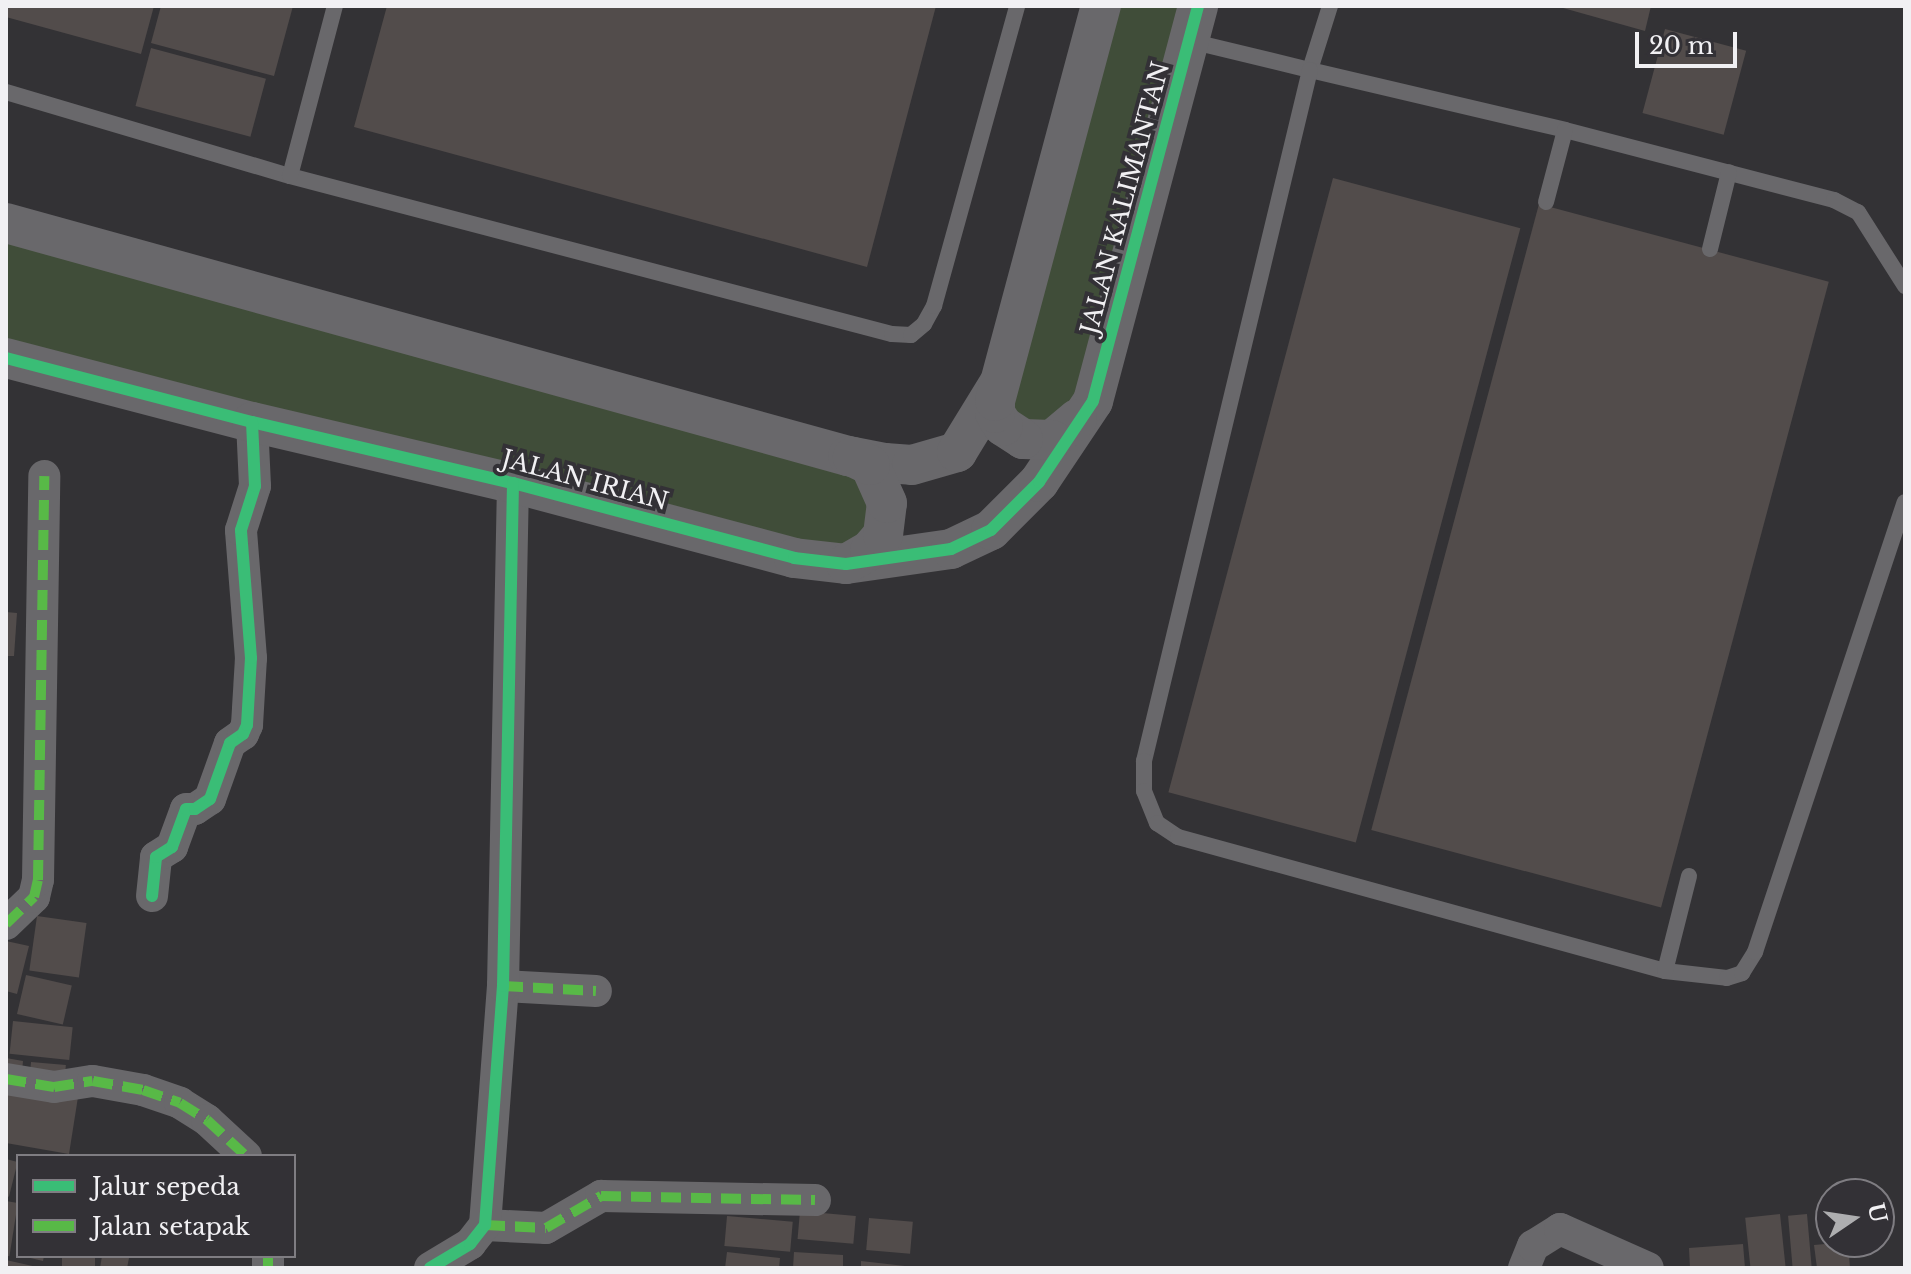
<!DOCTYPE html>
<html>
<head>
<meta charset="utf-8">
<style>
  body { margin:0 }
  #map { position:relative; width:1911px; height:1274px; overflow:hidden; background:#333235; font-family:"Libre Baskerville",serif }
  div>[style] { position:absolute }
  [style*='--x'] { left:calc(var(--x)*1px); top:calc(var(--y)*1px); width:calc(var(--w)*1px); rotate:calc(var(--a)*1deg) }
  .green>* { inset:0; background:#404d39 }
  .building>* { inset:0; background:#524c4b; transform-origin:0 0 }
  .service>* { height:16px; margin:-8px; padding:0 8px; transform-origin:8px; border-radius:8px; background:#69686b }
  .minor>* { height:32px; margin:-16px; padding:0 16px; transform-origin:16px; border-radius:16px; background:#69686b }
  .tertiary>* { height:40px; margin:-20px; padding:0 20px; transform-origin:20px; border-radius:20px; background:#69686b }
  .quiet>* { height:10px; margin-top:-5px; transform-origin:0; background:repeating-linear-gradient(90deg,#58b947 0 20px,transparent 0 30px) }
  .cycleway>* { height:12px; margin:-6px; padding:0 6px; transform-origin:6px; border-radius:6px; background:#3abd76 }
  span { translate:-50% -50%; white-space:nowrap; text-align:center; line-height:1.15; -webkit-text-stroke:8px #333136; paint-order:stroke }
  .street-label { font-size:24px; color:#f1f0f3 }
  .frame { position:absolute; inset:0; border:8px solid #f1f0f3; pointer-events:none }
  .legend { position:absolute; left:16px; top:1154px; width:280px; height:104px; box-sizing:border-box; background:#333136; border:2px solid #7f7d82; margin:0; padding:10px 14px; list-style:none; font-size:24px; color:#f1f0f3 }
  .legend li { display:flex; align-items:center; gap:16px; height:40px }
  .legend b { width:40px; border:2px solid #7f7d82 }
  .north { position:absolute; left:1815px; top:1178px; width:80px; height:80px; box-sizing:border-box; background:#333136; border:2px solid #7f7d82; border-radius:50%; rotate:77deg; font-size:22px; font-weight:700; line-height:32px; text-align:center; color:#f1f0f3 }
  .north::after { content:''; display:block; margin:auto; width:28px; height:36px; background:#aeaeb0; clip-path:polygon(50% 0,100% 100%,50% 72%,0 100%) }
  .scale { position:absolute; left:1635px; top:32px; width:102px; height:36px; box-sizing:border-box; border:4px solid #f1f0f3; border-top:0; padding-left:10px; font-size:24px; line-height:28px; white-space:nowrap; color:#f1f0f3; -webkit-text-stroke:6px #333136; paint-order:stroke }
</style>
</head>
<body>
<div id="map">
  <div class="green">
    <i style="clip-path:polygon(1101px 6px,1199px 6px,1093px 401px,1052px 440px,995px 401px)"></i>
    <i style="clip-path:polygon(6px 223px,848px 456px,884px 488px,846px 564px,6px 358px)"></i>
  </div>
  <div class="building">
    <i style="clip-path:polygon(6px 6px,154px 6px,141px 54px,6px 17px)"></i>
    <i style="clip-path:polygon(161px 6px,293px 6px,274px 76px,151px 43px)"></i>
    <i style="clip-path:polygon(387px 6px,936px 6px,867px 267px,354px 127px)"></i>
    <i style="clip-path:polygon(1556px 6px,1651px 6px,1645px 31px)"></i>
    <i style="left:1665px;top:29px;width:84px;height:87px;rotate:15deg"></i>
    <i style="left:151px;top:48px;width:119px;height:60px;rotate:15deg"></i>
    <i style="left:1333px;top:178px;width:194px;height:636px;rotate:15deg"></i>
    <i style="left:1539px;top:204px;width:300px;height:648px;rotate:15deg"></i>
    <i style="clip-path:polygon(6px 612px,17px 613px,14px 656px,6px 656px)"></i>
    <i style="left:37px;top:916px;width:50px;height:55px;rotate:8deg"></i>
    <i style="clip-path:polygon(6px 941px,29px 946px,17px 994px,6px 991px)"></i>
    <i style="left:26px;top:975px;width:47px;height:40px;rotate:13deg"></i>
    <i style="left:13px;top:1021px;width:60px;height:33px;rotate:6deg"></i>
    <i style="clip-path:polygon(6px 1058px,23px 1061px,22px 1072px,6px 1070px)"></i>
    <i style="left:31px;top:1062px;width:35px;height:16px;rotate:5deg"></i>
    <i style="clip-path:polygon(6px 1085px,78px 1097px,69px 1154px,6px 1143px)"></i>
    <i style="left:6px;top:1159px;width:12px;height:36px;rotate:14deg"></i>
    <i style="left:6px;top:1201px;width:12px;height:54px;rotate:9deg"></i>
    <i style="left:800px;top:1211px;width:56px;height:28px;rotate:5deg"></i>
    <i style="left:1780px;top:1214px;width:54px;height:35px;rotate:84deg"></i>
    <i style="left:1807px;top:1214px;width:54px;height:19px;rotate:85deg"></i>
    <i style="left:727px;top:1216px;width:66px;height:30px;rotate:5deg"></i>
    <i style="left:869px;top:1218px;width:44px;height:32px;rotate:5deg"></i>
    <i style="clip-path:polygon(1848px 1242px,1850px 1268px,1817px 1268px,1814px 1245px)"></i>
    <i style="clip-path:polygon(1743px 1244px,1745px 1268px,1690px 1268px,1689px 1248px)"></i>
    <i style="clip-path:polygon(727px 1252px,780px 1258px,779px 1268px,725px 1268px)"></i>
    <i style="clip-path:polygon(794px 1252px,843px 1255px,843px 1268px,793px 1268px)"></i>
    <i style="clip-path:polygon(22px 1256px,44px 1256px,43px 1261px)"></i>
    <i style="left:62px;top:1256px;width:33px;height:12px"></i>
    <i style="clip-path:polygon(102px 1256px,129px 1258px,127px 1268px,100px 1268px)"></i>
    <i style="clip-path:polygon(6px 1260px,37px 1267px,37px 1268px,6px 1268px)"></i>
    <i style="clip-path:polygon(861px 1261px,905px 1266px,905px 1268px,861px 1268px)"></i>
  </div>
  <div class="service">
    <i style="--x:1330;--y:6;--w:67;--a:107.4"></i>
    <i style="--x:1310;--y:70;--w:262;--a:13.2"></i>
    <i style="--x:1565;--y:130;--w:278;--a:14.6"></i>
    <i style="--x:1834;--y:200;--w:27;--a:27"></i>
    <i style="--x:1858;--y:212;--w:88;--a:57.6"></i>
    <i style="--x:1190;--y:41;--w:123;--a:13.6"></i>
    <i style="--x:1310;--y:70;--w:711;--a:103.51"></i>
    <i style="--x:1144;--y:761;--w:30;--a:90"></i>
    <i style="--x:1144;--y:791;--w:35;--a:68"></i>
    <i style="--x:1157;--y:823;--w:25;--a:34"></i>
    <i style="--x:1178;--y:837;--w:505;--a:15.38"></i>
    <i style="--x:1665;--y:971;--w:62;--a:6.4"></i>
    <i style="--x:1727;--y:978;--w:16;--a:-18"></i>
    <i style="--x:1742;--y:973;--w:25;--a:-58"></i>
    <i style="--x:1755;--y:952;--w:474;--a:-71.6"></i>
    <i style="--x:6;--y:92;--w:296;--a:16.5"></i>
    <i style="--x:290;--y:176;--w:622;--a:14.71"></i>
    <i style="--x:892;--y:334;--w:19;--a:3"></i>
    <i style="--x:911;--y:335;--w:17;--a:-40"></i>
    <i style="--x:924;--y:324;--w:21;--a:-61"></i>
    <i style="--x:934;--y:306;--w:311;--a:-74.5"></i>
    <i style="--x:290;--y:176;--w:176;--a:-75.2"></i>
    <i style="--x:1546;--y:202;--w:74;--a:-75.2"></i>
    <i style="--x:1710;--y:249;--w:79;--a:-76.1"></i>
    <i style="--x:1665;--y:971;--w:98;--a:-75.8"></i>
  </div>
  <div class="minor">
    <i style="--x:152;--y:896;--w:39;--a:-84"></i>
    <i style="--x:156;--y:857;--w:19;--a:-32"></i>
    <i style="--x:172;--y:847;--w:40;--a:-69.8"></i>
    <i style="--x:186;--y:809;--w:9;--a:0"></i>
    <i style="--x:195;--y:809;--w:18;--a:-34"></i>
    <i style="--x:210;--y:799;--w:59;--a:-70.3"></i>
    <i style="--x:230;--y:743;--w:16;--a:-35"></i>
    <i style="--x:243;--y:734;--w:10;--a:-66"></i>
    <i style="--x:247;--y:725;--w:67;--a:-86.6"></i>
    <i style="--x:251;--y:658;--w:128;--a:-94.5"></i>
    <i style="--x:241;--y:530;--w:46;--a:-72.3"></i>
    <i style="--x:255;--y:486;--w:64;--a:-92.7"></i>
    <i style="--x:6;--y:924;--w:39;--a:-44"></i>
    <i style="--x:34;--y:897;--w:17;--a:-77"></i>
    <i style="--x:38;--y:880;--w:404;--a:-89.1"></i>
    <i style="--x:503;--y:986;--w:93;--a:3.1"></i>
    <i style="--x:6;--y:1079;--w:49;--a:9.5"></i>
    <i style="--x:54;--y:1087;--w:39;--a:-9"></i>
    <i style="--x:93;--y:1081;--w:51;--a:10.2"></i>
    <i style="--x:143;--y:1090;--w:39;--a:19"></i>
    <i style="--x:180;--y:1103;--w:32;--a:32"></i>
    <i style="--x:207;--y:1120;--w:53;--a:42.7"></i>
    <i style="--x:485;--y:1225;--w:61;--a:2.8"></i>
    <i style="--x:546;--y:1228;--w:64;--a:-30.2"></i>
    <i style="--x:601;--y:1196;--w:214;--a:1.1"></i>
    <i style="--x:268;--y:1268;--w:12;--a:-90"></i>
    <i style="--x:430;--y:1268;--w:47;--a:-31"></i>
    <i style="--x:470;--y:1244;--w:24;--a:-52"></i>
    <i style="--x:485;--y:1225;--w:240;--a:-85.7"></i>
    <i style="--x:503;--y:986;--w:503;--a:-88.86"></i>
    <i style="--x:1524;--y:1268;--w:24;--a:-68"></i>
    <i style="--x:1533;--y:1246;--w:32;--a:-32"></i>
    <i style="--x:1560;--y:1229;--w:96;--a:23.9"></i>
  </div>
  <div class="tertiary">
    <i style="--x:6;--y:223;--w:874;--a:15.47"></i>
    <i style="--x:848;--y:456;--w:38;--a:11"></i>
    <i style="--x:885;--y:463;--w:27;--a:4"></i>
    <i style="--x:912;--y:465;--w:47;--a:-16.1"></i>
    <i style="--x:957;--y:452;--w:79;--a:-58.5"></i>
    <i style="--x:6;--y:358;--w:254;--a:14.6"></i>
    <i style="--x:252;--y:422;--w:268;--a:13.2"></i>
    <i style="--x:513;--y:483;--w:291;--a:14.9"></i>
    <i style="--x:794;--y:558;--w:52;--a:6.6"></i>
    <i style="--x:846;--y:564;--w:106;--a:-8.1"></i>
    <i style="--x:951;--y:549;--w:44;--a:-25.4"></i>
    <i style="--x:991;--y:530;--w:68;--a:-45"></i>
    <i style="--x:1039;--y:482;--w:97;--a:-56.3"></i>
    <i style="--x:1093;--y:401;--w:409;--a:-75.1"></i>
    <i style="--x:1077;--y:419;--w:33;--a:140"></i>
    <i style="--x:1052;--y:440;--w:29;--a:-178"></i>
    <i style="--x:1023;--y:439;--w:24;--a:-147"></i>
    <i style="--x:1003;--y:426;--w:15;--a:-122"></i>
    <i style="--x:995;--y:413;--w:12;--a:-90"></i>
    <i style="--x:995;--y:401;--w:409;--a:-75"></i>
    <i style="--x:846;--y:564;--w:28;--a:-30"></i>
    <i style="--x:870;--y:550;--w:20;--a:-49"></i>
    <i style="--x:883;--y:535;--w:32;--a:-83"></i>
    <i style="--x:887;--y:503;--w:42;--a:-114.1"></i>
    <i style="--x:870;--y:465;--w:19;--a:-155"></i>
  </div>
  <div class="quiet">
    <i style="--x:6;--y:924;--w:39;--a:-44"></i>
    <i style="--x:34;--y:897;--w:17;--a:-77"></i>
    <i style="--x:38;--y:880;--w:404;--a:-89.1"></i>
    <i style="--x:503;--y:986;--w:93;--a:3.1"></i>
    <i style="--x:6;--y:1079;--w:49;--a:9.5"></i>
    <i style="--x:54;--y:1087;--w:39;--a:-9"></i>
    <i style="--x:93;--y:1081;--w:51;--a:10.2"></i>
    <i style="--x:143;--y:1090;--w:39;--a:19"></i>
    <i style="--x:180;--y:1103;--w:32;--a:32"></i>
    <i style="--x:207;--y:1120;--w:53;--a:42.7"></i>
    <i style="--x:485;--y:1225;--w:61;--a:2.8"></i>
    <i style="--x:546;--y:1228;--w:64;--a:-30.2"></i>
    <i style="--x:601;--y:1196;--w:214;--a:1.1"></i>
    <i style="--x:268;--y:1268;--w:12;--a:-90"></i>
  </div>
  <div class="cycleway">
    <i style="--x:6;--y:358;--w:254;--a:14.6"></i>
    <i style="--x:252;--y:422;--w:268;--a:13.2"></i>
    <i style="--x:513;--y:483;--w:291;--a:14.9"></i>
    <i style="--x:794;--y:558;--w:52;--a:6.6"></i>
    <i style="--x:846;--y:564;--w:106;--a:-8.1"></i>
    <i style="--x:951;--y:549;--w:44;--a:-25.4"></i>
    <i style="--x:991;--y:530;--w:68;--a:-45"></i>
    <i style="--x:1039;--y:482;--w:97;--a:-56.3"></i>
    <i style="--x:1093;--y:401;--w:409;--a:-75.1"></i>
    <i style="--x:152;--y:896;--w:39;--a:-84"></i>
    <i style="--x:156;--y:857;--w:19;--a:-32"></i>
    <i style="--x:172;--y:847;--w:40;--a:-69.8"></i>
    <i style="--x:186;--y:809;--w:9;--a:0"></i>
    <i style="--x:195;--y:809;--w:18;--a:-34"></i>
    <i style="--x:210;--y:799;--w:59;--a:-70.3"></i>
    <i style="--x:230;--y:743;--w:16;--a:-35"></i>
    <i style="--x:243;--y:734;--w:10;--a:-66"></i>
    <i style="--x:247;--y:725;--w:67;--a:-86.6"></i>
    <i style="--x:251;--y:658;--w:128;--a:-94.5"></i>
    <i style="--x:241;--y:530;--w:46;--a:-72.3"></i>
    <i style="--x:255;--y:486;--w:64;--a:-92.7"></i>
    <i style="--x:430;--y:1268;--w:47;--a:-31"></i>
    <i style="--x:470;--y:1244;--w:24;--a:-52"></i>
    <i style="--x:485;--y:1225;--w:240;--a:-85.7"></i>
    <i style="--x:503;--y:986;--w:503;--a:-88.86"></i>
  </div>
  <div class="street-label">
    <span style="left:1125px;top:198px;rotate:-75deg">JALAN KALIMANTAN</span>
    <span style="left:585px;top:480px;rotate:15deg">JALAN IRIAN</span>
  </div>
  <div class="frame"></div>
  <ul class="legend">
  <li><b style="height:10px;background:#3abd76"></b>Jalur sepeda</li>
  <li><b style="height:10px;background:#58b947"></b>Jalan setapak</li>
  </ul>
  <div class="north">U</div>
  <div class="scale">20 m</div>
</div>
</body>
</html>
